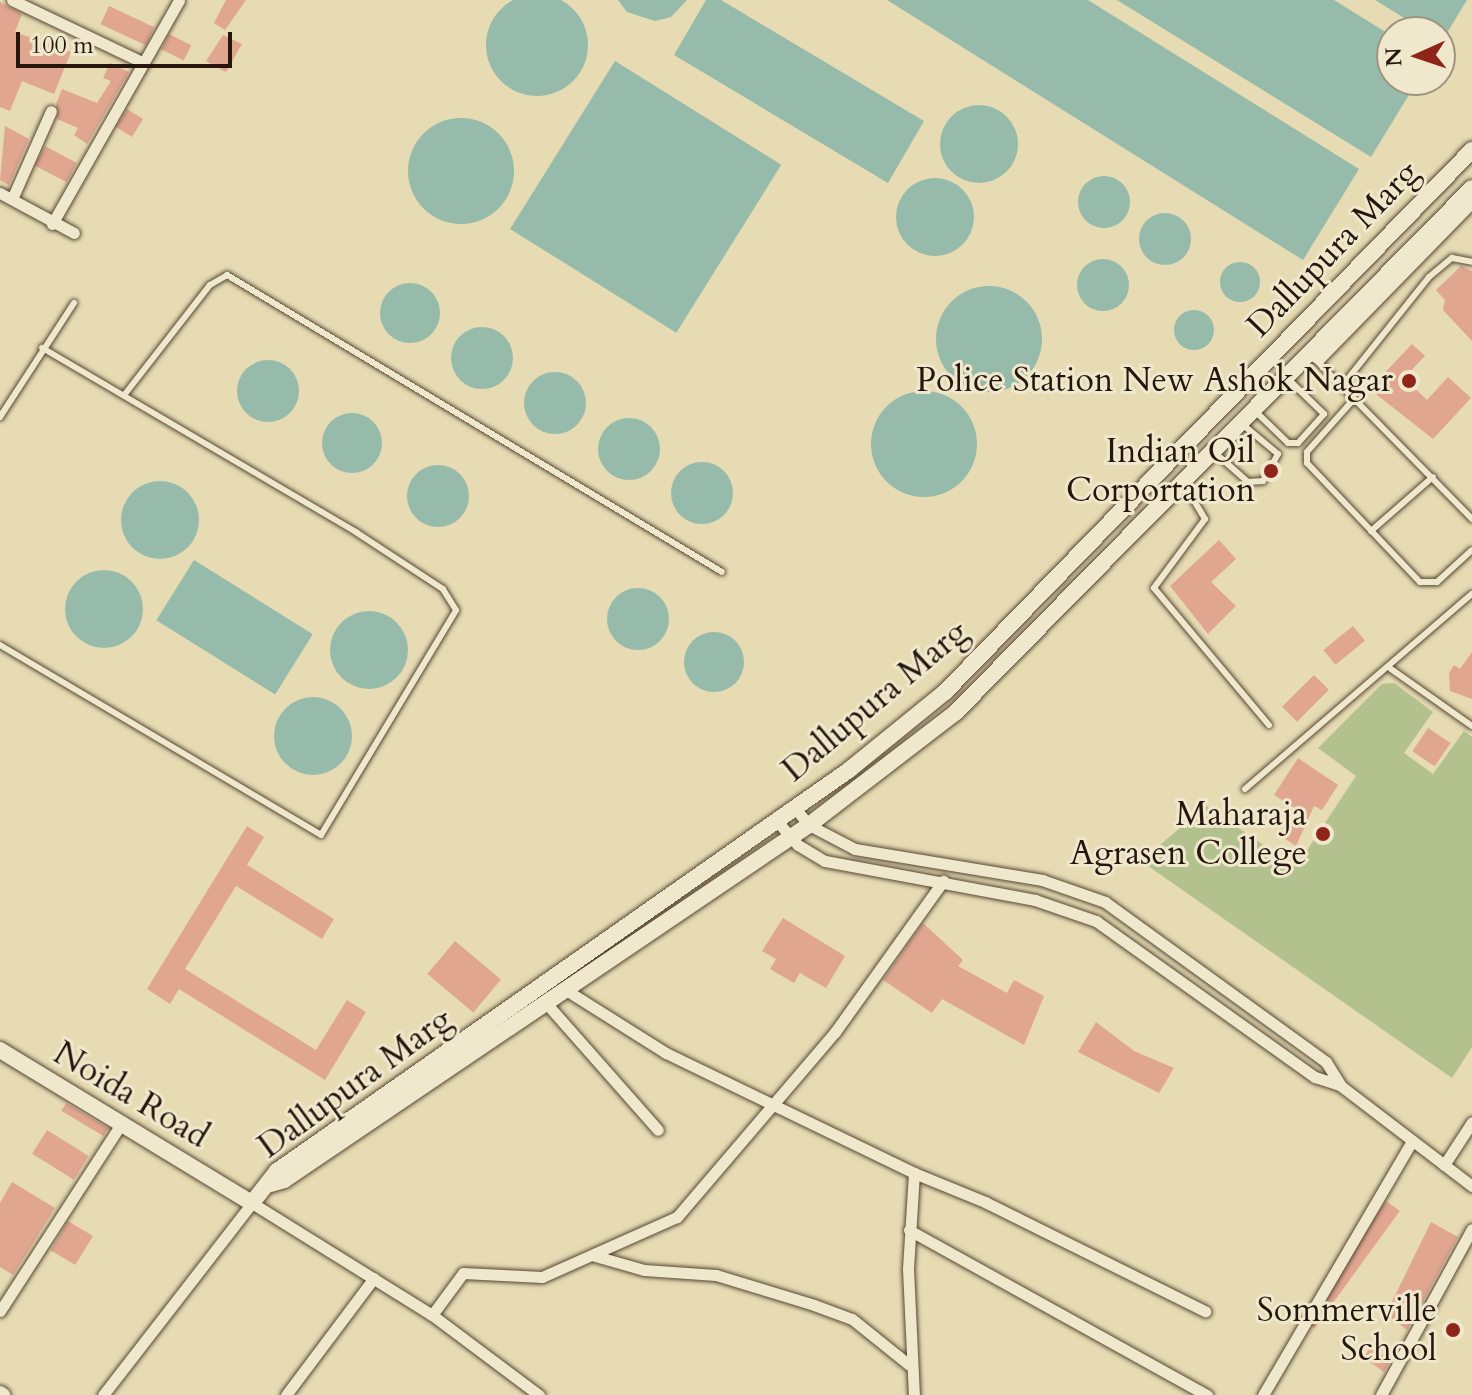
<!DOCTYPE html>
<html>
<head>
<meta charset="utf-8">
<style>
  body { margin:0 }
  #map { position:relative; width:1472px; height:1395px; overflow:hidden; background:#e6dbb2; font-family:Cardo,serif }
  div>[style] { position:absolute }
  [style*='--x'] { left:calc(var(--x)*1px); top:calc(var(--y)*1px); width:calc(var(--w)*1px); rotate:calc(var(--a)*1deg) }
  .green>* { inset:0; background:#b2c18e }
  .water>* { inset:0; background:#96bbaa; transform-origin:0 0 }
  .round { border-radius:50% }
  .building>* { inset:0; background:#e0a690; transform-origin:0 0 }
  .roads { filter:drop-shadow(0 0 2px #574736) drop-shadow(0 0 2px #574736) }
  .service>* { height:6px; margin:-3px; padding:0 3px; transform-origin:3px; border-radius:3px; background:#efe8cd }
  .minor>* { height:11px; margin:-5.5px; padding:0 5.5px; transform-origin:5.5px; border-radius:5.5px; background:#efe8cd }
  .tertiary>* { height:14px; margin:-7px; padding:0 7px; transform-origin:7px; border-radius:7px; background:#efe8cd }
  .secondary>* { height:16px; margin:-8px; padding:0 8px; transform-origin:8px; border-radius:8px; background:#efe8cd }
  .dots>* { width:22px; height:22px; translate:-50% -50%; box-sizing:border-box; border:4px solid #efe8cd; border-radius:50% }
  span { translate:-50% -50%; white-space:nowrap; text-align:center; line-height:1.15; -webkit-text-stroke:6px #efe8cd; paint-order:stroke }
  .street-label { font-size:34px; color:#27160d }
  .poi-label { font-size:34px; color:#27160d }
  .right { translate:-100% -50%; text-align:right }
  .north { position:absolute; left:1376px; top:16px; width:80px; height:80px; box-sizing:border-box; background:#efe8cd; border:2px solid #9f9480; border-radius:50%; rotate:267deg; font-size:22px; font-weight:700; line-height:32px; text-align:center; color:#27160d }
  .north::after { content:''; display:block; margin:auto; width:28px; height:36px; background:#8f2418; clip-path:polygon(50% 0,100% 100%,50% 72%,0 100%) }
  .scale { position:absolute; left:16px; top:32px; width:216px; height:36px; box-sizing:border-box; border:4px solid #27160d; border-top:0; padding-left:10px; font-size:24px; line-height:28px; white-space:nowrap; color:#27160d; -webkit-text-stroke:6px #efe8cd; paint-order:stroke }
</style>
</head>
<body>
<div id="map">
  <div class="green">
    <i style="clip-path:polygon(1394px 683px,1433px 712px,1404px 753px,1433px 774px,1464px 731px,1472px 737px,1472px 1047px,1452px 1078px,1141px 861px,1206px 806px,1296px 867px,1356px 776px,1318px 748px,1382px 684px)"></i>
  </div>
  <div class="water">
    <i class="round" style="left:486px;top:-6px;width:102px;height:102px"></i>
    <i style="clip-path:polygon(618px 0,687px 0,671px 17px,655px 21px,627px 12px)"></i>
    <i style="clip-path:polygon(706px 0,721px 0,924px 121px,888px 183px,674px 55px)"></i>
    <i style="clip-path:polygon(887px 0,1088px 0,1359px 169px,1303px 260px)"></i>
    <i style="clip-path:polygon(1117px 0,1334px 0,1392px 36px,1392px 80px,1418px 80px,1371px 157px)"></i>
    <i style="clip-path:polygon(1375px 0,1467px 0,1442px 41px,1440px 32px,1427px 32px)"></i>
    <i style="left:615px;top:61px;width:196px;height:198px;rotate:32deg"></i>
    <i class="round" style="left:940px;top:105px;width:78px;height:78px"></i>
    <i class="round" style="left:408px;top:118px;width:106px;height:106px"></i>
    <i class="round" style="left:1078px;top:176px;width:52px;height:52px"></i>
    <i class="round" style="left:896px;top:178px;width:78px;height:78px"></i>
    <i class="round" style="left:1139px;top:213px;width:52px;height:52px"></i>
    <i class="round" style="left:1077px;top:259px;width:52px;height:52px"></i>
    <i class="round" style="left:1220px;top:262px;width:40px;height:40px"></i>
    <i class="round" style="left:380px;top:283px;width:60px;height:60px"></i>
    <i class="round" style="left:936px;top:286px;width:106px;height:106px"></i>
    <i class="round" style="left:1174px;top:310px;width:40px;height:40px"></i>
    <i class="round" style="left:451px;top:327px;width:62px;height:62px"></i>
    <i class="round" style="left:237px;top:360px;width:62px;height:62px"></i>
    <i class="round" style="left:524px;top:372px;width:62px;height:62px"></i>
    <i class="round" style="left:871px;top:391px;width:106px;height:106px"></i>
    <i class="round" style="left:322px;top:413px;width:60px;height:60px"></i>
    <i class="round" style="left:598px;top:418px;width:62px;height:62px"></i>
    <i class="round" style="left:671px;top:462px;width:62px;height:62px"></i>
    <i class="round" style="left:407px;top:465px;width:62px;height:62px"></i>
    <i class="round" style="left:121px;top:481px;width:78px;height:78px"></i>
    <i style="left:194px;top:560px;width:140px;height:71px;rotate:32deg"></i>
    <i class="round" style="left:65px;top:570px;width:78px;height:78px"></i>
    <i class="round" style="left:607px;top:588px;width:62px;height:62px"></i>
    <i class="round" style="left:330px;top:611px;width:78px;height:78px"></i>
    <i class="round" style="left:684px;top:632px;width:60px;height:60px"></i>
    <i class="round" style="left:274px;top:697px;width:78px;height:78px"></i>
  </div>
  <div class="building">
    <i style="clip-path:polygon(226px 0,246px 0,225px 30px,214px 23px)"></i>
    <i style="clip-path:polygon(0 2px,22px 14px,15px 32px,71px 52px,54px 94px,22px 81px,10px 111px,0 107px)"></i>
    <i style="left:109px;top:6px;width:50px;height:20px;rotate:25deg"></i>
    <i style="left:169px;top:34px;width:25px;height:17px;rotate:27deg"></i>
    <i style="clip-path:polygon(223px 35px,242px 44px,226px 72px,206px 61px)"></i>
    <i style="clip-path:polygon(110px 63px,129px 72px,87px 144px,74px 135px,78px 128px,57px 119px,56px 104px,62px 89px,97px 103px,111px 81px,103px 78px)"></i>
    <i style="left:127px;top:109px;width:19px;height:21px;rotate:32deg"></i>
    <i style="clip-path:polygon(5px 126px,29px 139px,9px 185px,0 180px)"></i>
    <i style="left:45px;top:146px;width:36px;height:22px;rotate:28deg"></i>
    <i style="clip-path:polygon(1461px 266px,1472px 271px,1472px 341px,1443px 310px,1445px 300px,1436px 290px)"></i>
    <i style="clip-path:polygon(1412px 344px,1425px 356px,1404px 378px,1427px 400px,1448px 377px,1471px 398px,1433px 439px,1376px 394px,1383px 387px,1377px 381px)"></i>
    <i style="clip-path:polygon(1219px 540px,1236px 559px,1211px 582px,1236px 606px,1208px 634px,1170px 586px)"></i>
    <i style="left:1353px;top:626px;width:19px;height:38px;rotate:51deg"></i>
    <i style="clip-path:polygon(1472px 652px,1472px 699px,1450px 691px,1449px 673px,1454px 665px,1460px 669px)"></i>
    <i style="left:1314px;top:675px;width:21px;height:45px;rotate:45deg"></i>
    <i style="left:1428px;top:728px;width:27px;height:28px;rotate:34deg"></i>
    <i style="clip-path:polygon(1298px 758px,1338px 785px,1322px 810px,1314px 806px,1296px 846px,1281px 836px,1298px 810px,1274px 795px)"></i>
    <i style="clip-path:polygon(247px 826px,264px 837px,247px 865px,334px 919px,322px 939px,236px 886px,185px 969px,316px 1050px,347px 1000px,366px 1012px,325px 1080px,179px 989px,170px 1004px,147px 989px)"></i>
    <i style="clip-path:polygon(783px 918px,845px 956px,826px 988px,800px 973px,794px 983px,770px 969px,776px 959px,762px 951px)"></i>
    <i style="clip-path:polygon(923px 923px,963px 960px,958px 966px,1007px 993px,1014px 980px,1044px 996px,1024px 1045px,942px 999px,932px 1013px,883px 980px)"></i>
    <i style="left:455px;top:941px;width:60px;height:43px;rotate:40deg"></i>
    <i style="clip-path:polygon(1096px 1022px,1134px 1051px,1174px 1068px,1159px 1093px,1078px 1052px)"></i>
    <i style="left:66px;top:1103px;width:49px;height:9px;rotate:31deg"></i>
    <i style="left:47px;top:1130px;width:49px;height:28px;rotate:32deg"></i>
    <i style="clip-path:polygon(12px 1182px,55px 1208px,13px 1275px,0 1267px,0 1203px)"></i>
    <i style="left:1386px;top:1201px;width:17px;height:145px;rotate:36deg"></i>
    <i style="left:68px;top:1221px;width:29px;height:34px;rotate:31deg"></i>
    <i style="clip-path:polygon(1431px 1222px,1458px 1237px,1407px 1330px,1386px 1314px)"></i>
    <i style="clip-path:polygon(1370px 1347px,1391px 1359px,1384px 1372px,1364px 1358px)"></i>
  </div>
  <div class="roads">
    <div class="service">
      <i style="--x:1316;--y:360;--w:223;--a:45.5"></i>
      <i style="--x:1342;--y:386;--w:139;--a:-51.4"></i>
      <i style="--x:1429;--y:277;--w:30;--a:-40"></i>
      <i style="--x:1452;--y:258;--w:20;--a:11"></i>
      <i style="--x:125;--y:394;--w:138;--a:-52.1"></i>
      <i style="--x:210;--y:285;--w:20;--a:-30"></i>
      <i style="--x:227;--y:275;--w:577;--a:30.96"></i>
      <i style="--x:1354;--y:399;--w:71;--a:131.6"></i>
      <i style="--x:1307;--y:452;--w:11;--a:90"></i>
      <i style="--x:1307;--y:463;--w:164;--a:46.5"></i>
      <i style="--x:1420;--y:582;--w:17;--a:0"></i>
      <i style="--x:1437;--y:582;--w:47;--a:-42.4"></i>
      <i style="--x:1254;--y:410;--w:47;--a:44.1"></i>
      <i style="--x:1288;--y:443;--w:10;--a:0"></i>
      <i style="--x:1298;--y:443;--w:39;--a:-48"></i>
      <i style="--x:1324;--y:414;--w:52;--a:-135.8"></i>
      <i style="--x:0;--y:417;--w:136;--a:-57"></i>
      <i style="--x:1214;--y:452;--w:45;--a:41.4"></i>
      <i style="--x:1248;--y:482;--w:15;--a:-4"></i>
      <i style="--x:1263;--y:481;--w:31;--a:-61"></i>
      <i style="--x:1278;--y:454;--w:47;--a:-140.2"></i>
      <i style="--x:1184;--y:484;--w:41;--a:59"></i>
      <i style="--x:1205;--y:519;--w:86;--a:126.5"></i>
      <i style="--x:1154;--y:588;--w:179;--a:50"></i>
      <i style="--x:1371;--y:531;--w:82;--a:-41.1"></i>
      <i style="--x:0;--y:645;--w:373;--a:30.6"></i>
      <i style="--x:321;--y:835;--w:262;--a:-59"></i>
      <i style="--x:456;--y:610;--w:25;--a:-122"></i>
      <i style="--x:443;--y:589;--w:104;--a:-146.8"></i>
      <i style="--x:356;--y:532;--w:364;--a:-149.6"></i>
      <i style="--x:1391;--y:669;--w:99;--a:35.1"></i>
      <i style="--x:1245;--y:789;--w:299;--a:-40.7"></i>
    </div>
    <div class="minor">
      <i style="--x:12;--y:0;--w:146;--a:25.5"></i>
      <i style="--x:0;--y:193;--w:84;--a:28.4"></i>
      <i style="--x:12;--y:199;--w:96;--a:-66.1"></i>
      <i style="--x:52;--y:224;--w:257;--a:-60.4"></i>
      <i style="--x:1307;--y:352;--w:14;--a:30"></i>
      <i style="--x:1319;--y:359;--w:219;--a:-45.7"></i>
      <i style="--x:795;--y:808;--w:22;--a:51"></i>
      <i style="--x:809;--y:825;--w:52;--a:27.6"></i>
      <i style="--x:855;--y:849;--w:190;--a:9.4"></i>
      <i style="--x:1042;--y:880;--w:67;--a:19.2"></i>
      <i style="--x:1105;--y:902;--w:273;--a:35.9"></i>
      <i style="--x:1326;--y:1062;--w:28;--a:58"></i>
      <i style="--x:1341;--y:1086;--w:165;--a:37.4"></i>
      <i style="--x:776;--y:820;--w:33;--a:49"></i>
      <i style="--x:798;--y:845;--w:31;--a:31"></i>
      <i style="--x:825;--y:861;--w:214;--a:10.5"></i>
      <i style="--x:1035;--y:900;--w:65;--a:19"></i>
      <i style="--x:1096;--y:921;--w:269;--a:35.5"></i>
      <i style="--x:1315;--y:1077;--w:26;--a:18"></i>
      <i style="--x:566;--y:990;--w:118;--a:32.2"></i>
      <i style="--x:666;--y:1053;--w:276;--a:25.8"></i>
      <i style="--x:914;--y:1173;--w:96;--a:93.6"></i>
      <i style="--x:908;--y:1269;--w:126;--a:87.3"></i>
      <i style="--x:546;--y:1003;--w:169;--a:48.6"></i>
      <i style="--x:1444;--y:1165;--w:51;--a:-56.9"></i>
      <i style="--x:914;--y:1173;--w:77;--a:22.2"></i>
      <i style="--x:985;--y:1202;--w:246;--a:26.4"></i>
      <i style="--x:909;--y:1230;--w:341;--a:29"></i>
      <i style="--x:595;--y:1256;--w:51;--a:15.9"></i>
      <i style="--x:644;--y:1270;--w:72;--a:4"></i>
      <i style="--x:716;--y:1275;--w:102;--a:17"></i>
      <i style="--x:814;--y:1305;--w:40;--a:20.2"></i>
      <i style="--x:852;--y:1319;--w:72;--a:38.8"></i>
      <i style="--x:0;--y:1311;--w:223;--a:-57.1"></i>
      <i style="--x:432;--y:1315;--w:52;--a:-53.6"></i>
      <i style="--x:463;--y:1273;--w:79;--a:2.9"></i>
      <i style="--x:542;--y:1277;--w:148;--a:-24"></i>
      <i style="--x:677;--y:1217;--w:243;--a:-49.5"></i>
      <i style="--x:835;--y:1032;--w:186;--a:-54.4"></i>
      <i style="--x:103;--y:1395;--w:243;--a:-52.2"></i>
      <i style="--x:252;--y:1203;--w:212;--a:31.9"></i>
      <i style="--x:432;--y:1315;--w:134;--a:36.8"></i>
      <i style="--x:286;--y:1395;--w:146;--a:-53.1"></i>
      <i style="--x:1263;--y:1395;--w:291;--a:-59.6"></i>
      <i style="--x:1381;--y:1395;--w:189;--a:-61.3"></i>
    </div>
    <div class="tertiary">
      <i style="--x:0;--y:1393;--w:4;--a:34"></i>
    </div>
    <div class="secondary">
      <i style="--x:0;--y:1050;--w:295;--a:31.3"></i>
      <i style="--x:252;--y:1203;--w:41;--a:-52"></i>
      <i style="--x:277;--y:1171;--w:699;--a:-35.03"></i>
      <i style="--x:849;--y:770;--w:124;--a:-39.1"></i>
      <i style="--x:945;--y:692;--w:756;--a:-45.8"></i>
      <i style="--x:267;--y:1185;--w:18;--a:-16"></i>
      <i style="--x:284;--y:1180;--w:634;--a:-34.07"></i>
      <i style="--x:809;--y:825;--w:185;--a:-37.5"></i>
      <i style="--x:956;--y:712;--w:735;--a:-45.44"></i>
    </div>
  </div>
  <div class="dots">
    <i style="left:1409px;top:381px;background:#8f2418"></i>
    <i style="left:1271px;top:471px;background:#8f2418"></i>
    <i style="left:1323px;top:834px;background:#8f2418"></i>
    <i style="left:1453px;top:1330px;background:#8f2418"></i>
  </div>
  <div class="street-label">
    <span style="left:1333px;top:249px;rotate:-46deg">Dallupura Marg</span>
    <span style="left:875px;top:701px;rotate:-40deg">Dallupura Marg</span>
    <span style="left:355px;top:1083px;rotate:-36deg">Dallupura Marg</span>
    <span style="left:131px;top:1095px;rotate:31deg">Noida Road</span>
  </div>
  <div class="poi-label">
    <span class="right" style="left:1393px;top:381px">Police Station New Ashok Nagar</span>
    <span class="right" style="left:1255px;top:471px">Indian Oil<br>Corportation</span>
    <span class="right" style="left:1307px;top:834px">Maharaja<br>Agrasen College</span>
    <span class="right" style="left:1437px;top:1330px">Sommerville<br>School</span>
  </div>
  <div class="north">N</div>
  <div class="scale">100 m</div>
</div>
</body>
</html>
